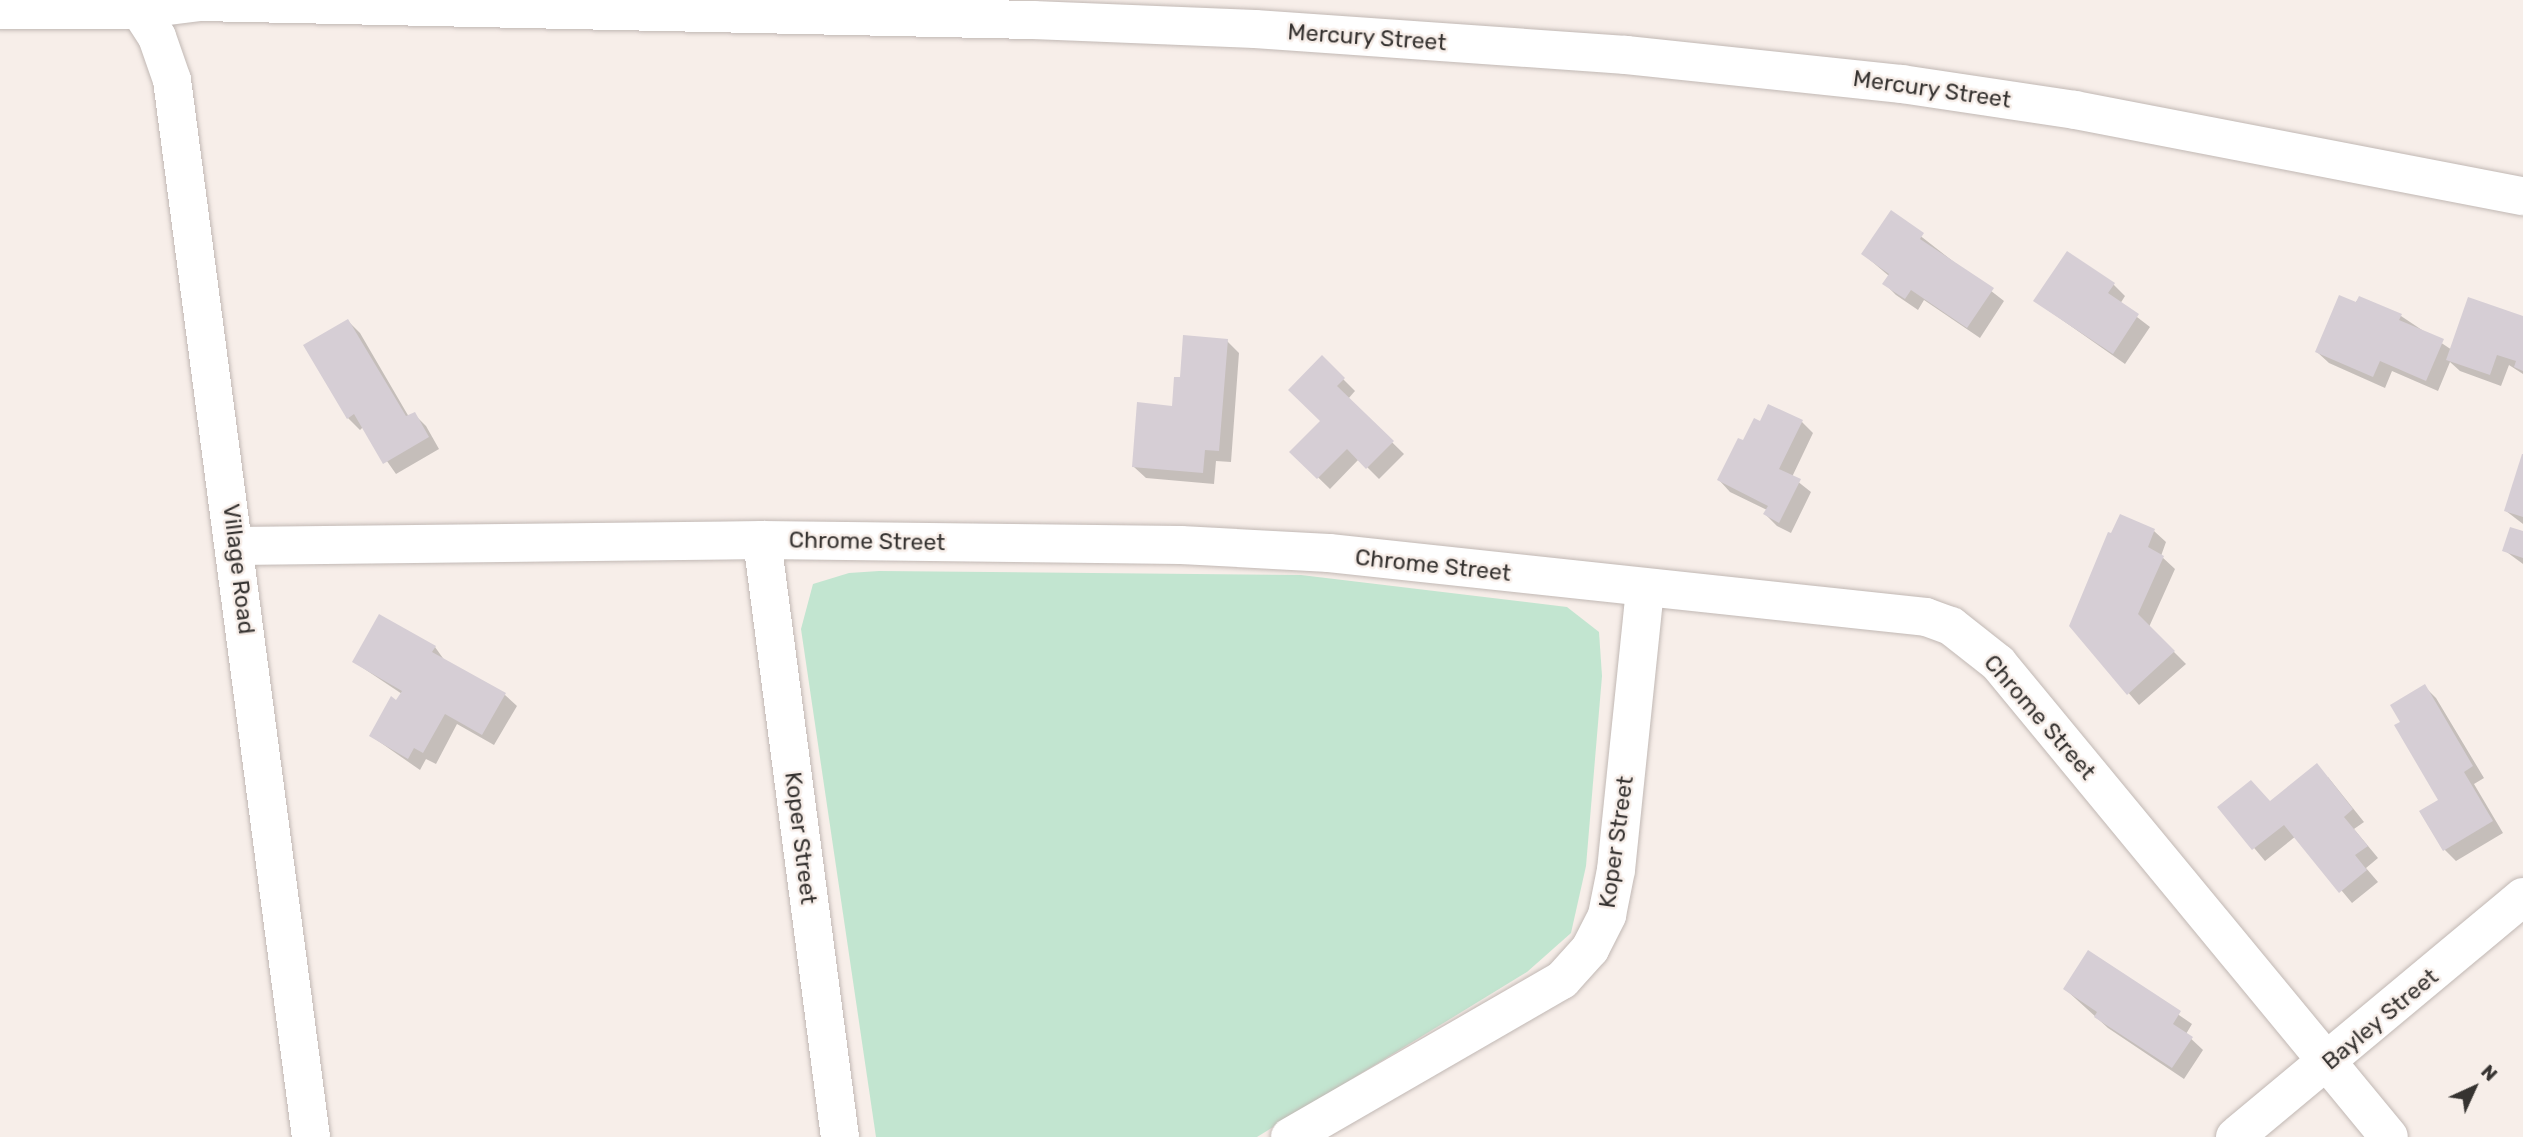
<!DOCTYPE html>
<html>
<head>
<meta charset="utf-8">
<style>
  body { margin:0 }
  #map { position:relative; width:2523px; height:1137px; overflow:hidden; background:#f7eee9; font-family:Rubik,sans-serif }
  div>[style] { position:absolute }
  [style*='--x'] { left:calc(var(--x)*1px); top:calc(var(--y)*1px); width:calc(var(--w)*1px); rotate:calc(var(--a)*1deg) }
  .green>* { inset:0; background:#c2e5d0 }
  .shadow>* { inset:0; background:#0003 }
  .building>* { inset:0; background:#d6ced5 }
  .roads { filter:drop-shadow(0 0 2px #c1b8b4) drop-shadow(0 0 2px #c1b8b4) }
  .minor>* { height:38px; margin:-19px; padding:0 19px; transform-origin:19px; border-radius:19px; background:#fff }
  span { translate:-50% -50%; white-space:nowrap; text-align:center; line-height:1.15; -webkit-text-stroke:5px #f7eee9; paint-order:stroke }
  .street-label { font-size:23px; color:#363331 }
  .north { position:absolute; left:2439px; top:1053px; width:70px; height:70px; -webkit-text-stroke:5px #f7eee9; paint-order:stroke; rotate:45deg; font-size:19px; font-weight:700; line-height:28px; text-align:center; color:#363331 }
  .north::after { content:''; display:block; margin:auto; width:24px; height:32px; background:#363331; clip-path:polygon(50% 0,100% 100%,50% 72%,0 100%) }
</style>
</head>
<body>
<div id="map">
  <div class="green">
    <i style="clip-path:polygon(879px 571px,1301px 575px,1567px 607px,1599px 632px,1602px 676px,1586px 866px,1571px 933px,1527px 972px,1257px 1137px,876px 1137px,801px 629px,813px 584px,849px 573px)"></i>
  </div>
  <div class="shadow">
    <i style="clip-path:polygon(1891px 213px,2004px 301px,1980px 338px,1924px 300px,1918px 310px,1896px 295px,1884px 283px,1889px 276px,1863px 254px)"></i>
    <i style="clip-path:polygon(2113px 284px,2125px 296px,2120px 304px,2150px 327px,2125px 364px,2035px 301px)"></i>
    <i style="clip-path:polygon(2359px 298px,2401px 316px,2452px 350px,2523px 318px,2523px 374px,2509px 365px,2501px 386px,2460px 371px,2450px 362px,2438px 391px,2392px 371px,2385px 388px,2329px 363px,2317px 352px)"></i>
    <i style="clip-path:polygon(348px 321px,360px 333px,409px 417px,414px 414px,426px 426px,439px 449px,396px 474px,363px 427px,360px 430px,348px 418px)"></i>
    <i style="clip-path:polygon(1227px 341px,1239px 353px,1231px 462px,1216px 461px,1214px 484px,1146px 478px,1134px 467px,1174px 408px,1182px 379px)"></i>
    <i style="clip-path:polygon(1322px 358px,1355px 391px,1348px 399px,1404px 454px,1379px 479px,1359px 459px,1330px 489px,1292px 452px,1322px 421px)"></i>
    <i style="clip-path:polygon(1802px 422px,1813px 433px,1792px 477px,1811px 492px,1791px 533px,1777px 526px,1765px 514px,1767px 510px,1730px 492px,1719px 480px,1761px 423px)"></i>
    <i style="clip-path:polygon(2523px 458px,2523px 524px,2506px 511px)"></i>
    <i style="clip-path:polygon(2154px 531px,2166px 542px,2161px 556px,2175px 569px,2149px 627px,2186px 664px,2139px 705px,2071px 626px)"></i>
    <i style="clip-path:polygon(2523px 533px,2523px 564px,2504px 550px)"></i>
    <i style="clip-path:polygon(435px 647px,445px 661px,505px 695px,517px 706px,494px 745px,457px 724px,436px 764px,426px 759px,420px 770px,371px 736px,402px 694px,354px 662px)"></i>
    <i style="clip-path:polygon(2424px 686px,2436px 698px,2484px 778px,2474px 784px,2503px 833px,2456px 861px,2444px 849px,2441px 801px,2402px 722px)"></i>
    <i style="clip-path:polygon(2328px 777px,2364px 822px,2354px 829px,2378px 858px,2366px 868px,2378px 882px,2352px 903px,2296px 836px,2265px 861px,2220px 807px,2271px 803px)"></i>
    <i style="clip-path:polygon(2089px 953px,2192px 1024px,2186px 1034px,2203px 1050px,2184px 1079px,2108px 1028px,2065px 989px)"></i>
  </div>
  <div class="building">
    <i style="clip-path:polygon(1891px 210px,1924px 233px,1920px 239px,1994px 288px,1967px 328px,1911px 290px,1905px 299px,1882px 284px,1889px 274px,1861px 254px)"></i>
    <i style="clip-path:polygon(2067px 251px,2115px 283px,2108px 293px,2139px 314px,2113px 354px,2033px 301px)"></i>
    <i style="clip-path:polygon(2339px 295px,2356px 302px,2359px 296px,2402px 314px,2399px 320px,2444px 339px,2426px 381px,2380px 361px,2373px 377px,2315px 352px)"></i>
    <i style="clip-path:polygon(2468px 297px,2523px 316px,2523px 371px,2514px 367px,2516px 361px,2497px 355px,2490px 375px,2446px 360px)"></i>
    <i style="clip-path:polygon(348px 319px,406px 416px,415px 412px,429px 437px,383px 464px,354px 414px,347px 419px,303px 345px)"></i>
    <i style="clip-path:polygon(1183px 335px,1228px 339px,1219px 451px,1205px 450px,1203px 473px,1132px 467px,1137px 402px,1172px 406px,1174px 377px,1180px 377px)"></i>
    <i style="clip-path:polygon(1322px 355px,1345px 378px,1337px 386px,1394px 441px,1366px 469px,1347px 449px,1317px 479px,1289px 452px,1320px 421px,1288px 390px)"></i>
    <i style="clip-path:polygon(1768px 404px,1803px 420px,1779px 469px,1801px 479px,1779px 523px,1763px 514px,1768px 506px,1717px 480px,1738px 438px,1743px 440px,1754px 418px,1760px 421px)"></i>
    <i style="clip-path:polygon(2522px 454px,2523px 454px,2523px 517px,2504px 511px)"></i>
    <i style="clip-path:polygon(2120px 514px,2155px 529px,2148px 547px,2164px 556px,2138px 614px,2175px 651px,2127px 695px,2069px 626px,2108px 532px,2111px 533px)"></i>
    <i style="clip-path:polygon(2510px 527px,2523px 531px,2523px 558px,2502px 551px)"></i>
    <i style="clip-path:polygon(379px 614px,436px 646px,432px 652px,506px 693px,482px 735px,445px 714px,423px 753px,414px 748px,408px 759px,369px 736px,391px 696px,396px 700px,402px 691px,352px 662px)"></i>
    <i style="clip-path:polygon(2425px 684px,2473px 766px,2464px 772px,2493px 821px,2443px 851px,2419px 811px,2438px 800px,2394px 725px,2400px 722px,2390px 705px)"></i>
    <i style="clip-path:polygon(2317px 763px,2353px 809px,2344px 817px,2368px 846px,2355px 855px,2367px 870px,2339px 893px,2284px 825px,2252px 850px,2217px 807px,2251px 780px,2270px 801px)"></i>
    <i style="clip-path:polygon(2088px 950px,2181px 1011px,2173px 1024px,2193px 1037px,2172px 1068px,2094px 1017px,2097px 1012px,2063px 989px)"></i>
  </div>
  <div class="roads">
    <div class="minor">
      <i style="--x:133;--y:0;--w:44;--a:57"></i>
      <i style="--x:157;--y:37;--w:46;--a:70.8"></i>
      <i style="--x:172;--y:80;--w:1066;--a:82.51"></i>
      <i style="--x:0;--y:10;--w:137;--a:0"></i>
      <i style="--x:137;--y:10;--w:64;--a:-7.2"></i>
      <i style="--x:200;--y:2;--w:833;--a:1.24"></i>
      <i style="--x:1033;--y:20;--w:222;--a:2.3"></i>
      <i style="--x:1255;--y:29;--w:372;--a:4"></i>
      <i style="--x:1626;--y:55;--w:278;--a:6"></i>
      <i style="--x:1902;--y:84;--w:175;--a:8.5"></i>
      <i style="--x:2075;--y:110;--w:456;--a:10.9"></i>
      <i style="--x:762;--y:540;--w:602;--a:82.56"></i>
      <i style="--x:236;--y:546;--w:526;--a:-0.65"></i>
      <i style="--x:762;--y:540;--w:419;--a:0.7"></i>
      <i style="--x:1181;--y:545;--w:148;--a:3.1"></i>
      <i style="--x:1329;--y:553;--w:600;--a:6.12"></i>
      <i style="--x:1926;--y:617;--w:27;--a:20"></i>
      <i style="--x:1951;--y:626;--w:60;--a:38.2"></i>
      <i style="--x:1998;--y:663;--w:614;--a:50.48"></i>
      <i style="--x:1290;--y:1137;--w:314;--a:-30"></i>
      <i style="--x:1562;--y:980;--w:42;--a:-47.9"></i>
      <i style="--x:1590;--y:949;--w:38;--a:-63"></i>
      <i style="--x:1607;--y:915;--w:46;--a:-78.7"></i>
      <i style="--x:1616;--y:870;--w:284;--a:-84.1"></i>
      <i style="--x:2235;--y:1137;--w:375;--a:-39.8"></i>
    </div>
  </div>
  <div class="street-label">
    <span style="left:1367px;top:37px;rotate:4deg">Mercury Street</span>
    <span style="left:1932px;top:89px;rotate:8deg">Mercury Street</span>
    <span style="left:867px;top:541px;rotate:1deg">Chrome Street</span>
    <span style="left:1433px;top:565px;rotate:6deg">Chrome Street</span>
    <span style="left:239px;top:569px;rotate:83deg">Village Road</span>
    <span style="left:2040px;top:717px;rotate:49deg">Chrome Street</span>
    <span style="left:801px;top:838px;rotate:83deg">Koper Street</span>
    <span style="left:1616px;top:842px;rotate:-82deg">Koper Street</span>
    <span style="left:2380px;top:1019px;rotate:-40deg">Bayley Street</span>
  </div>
  <div class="north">N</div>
</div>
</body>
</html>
